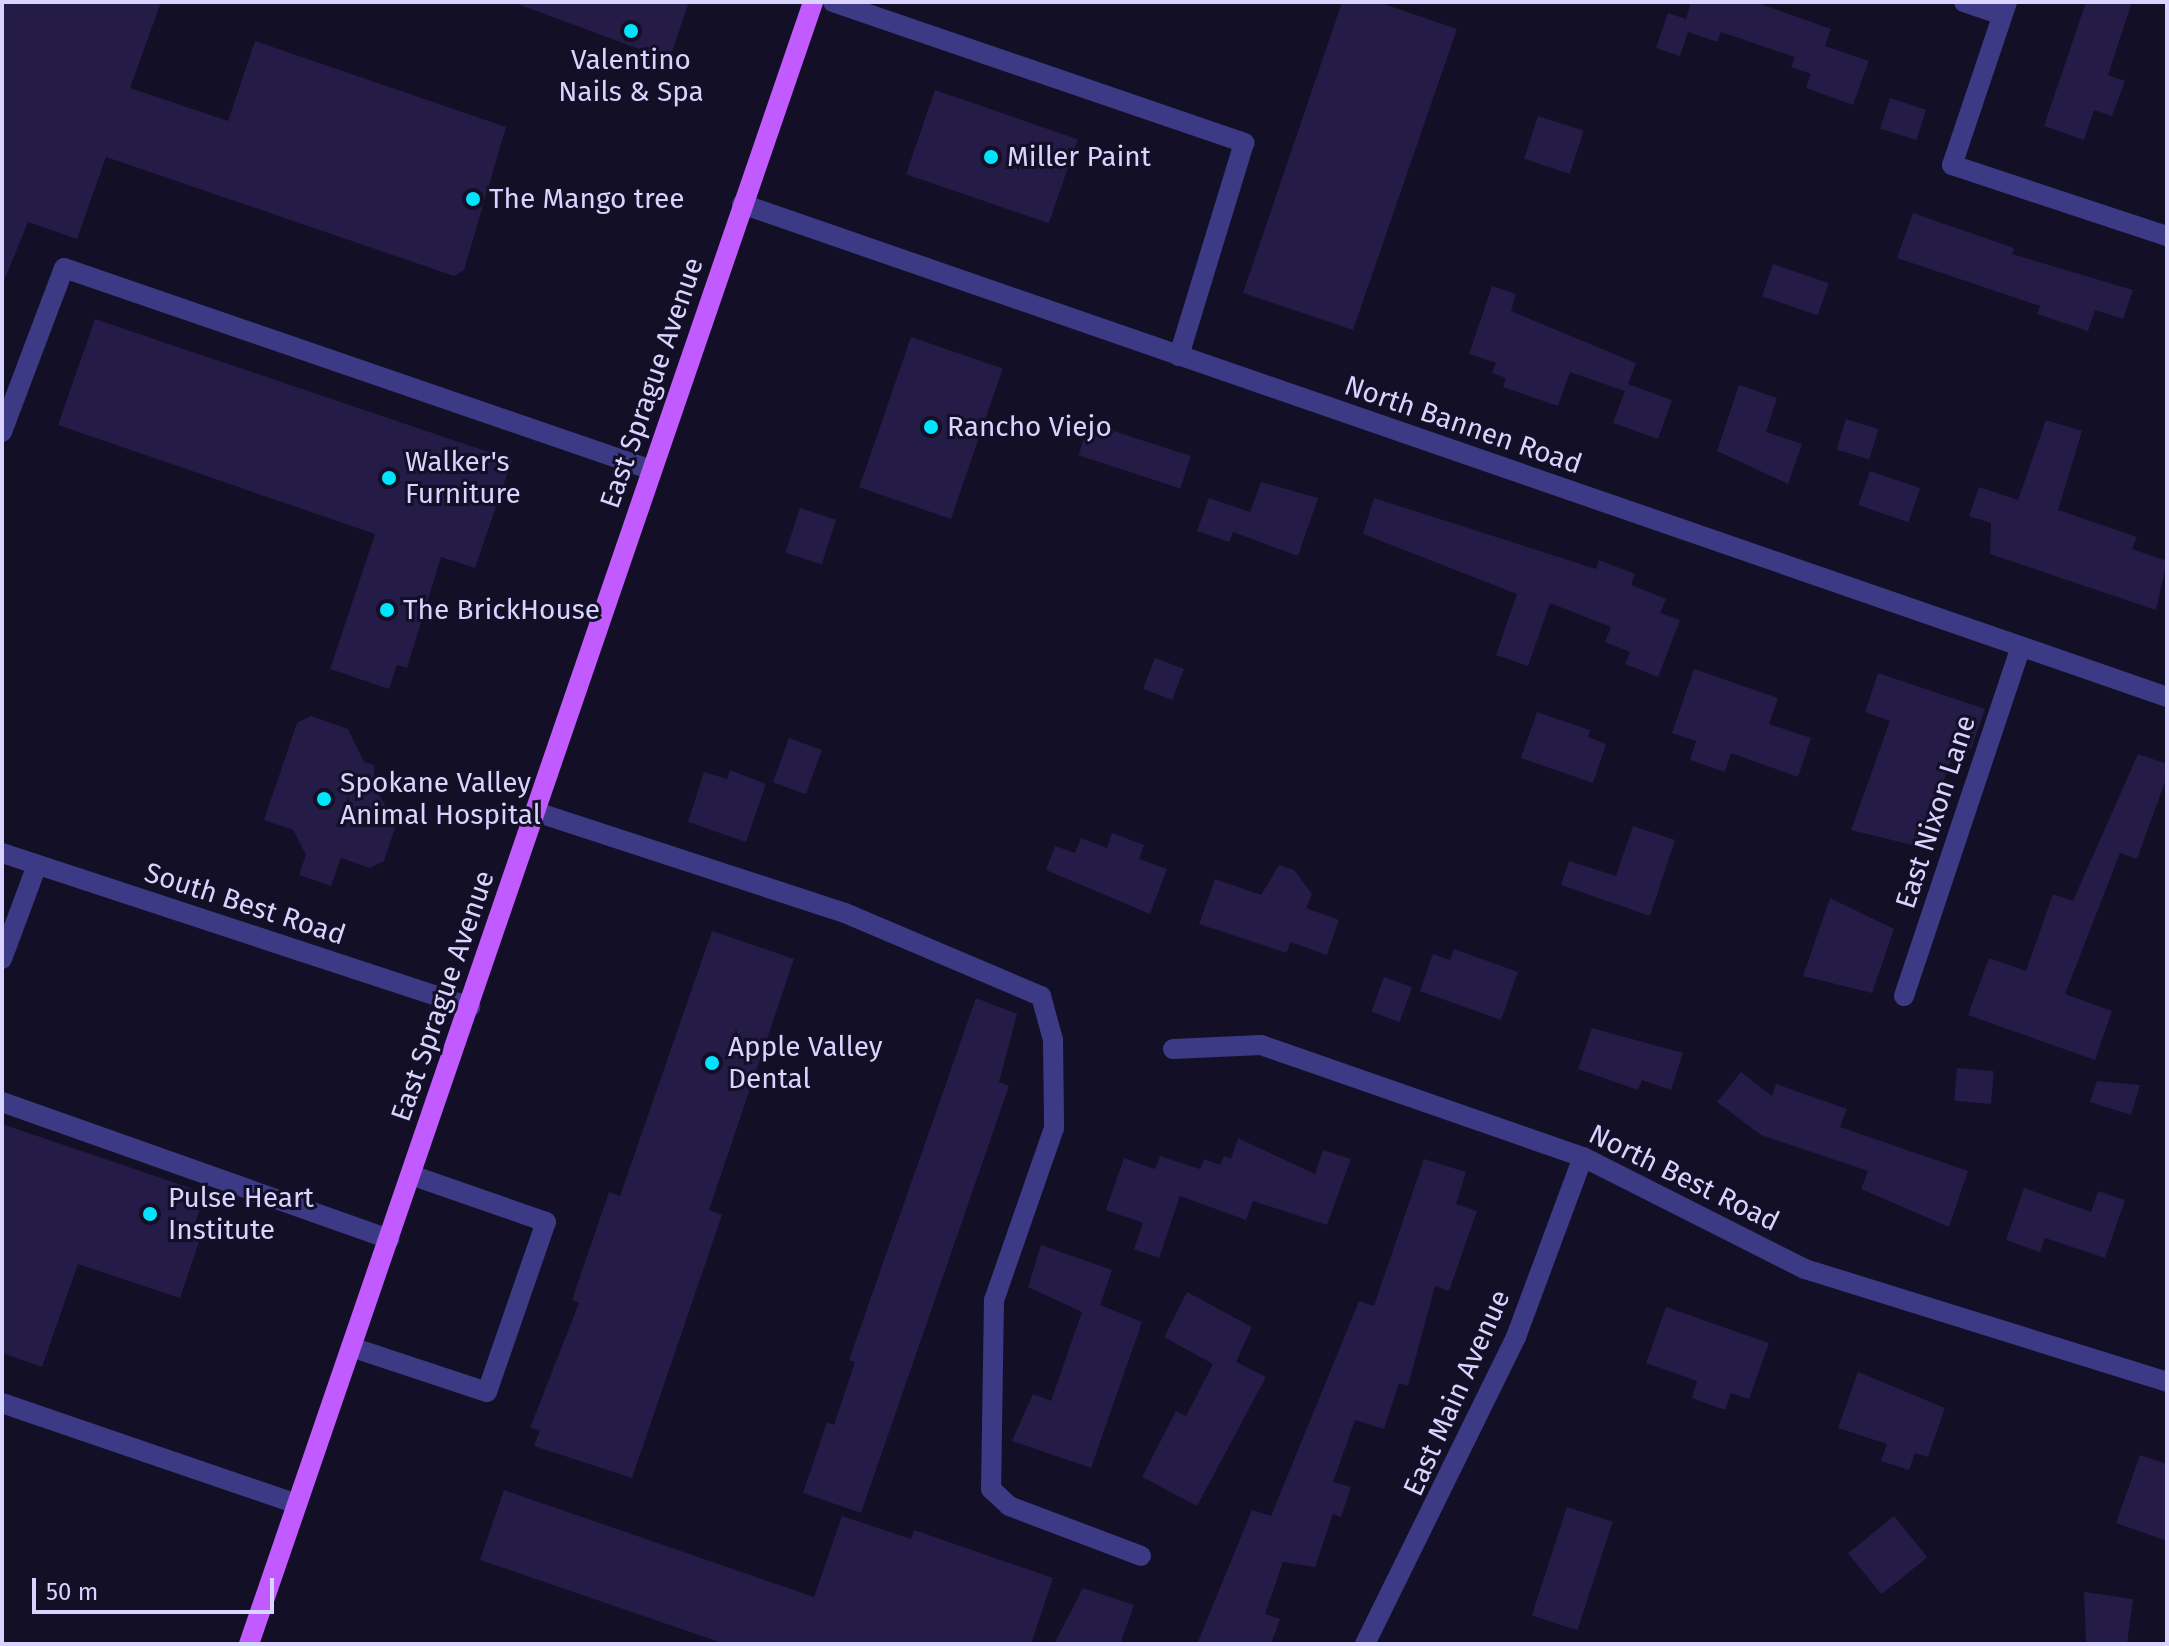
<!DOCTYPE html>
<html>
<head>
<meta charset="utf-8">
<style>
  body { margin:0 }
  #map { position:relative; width:2169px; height:1646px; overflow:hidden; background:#130f26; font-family:"Fira Sans",sans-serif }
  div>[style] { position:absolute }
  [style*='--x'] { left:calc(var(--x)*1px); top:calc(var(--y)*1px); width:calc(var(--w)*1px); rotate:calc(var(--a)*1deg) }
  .building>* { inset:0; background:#241b47; transform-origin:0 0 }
  .minor>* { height:20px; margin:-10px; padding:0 10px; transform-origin:10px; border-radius:10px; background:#3d3a85 }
  .major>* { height:20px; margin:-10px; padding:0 10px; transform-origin:10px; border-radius:10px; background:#c25bff }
  .dots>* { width:22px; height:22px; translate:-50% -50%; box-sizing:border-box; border:4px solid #130f26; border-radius:50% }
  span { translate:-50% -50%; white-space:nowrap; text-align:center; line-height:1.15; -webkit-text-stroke:6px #130f26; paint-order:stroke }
  .poi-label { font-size:28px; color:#d9d4ff }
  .left { translate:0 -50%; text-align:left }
  .street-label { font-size:28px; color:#d9d4ff }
  .frame { position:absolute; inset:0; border:4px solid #d9d4ff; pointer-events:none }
  .scale { position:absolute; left:32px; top:1578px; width:242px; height:36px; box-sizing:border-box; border:4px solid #d9d4ff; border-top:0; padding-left:10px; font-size:24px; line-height:28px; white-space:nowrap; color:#d9d4ff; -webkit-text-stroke:6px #130f26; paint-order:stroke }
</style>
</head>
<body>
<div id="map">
  <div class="building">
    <i style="clip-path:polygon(2px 2px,161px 2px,130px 88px,228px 121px,255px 41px,506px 127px,464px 270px,454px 276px,106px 157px,77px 239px,28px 222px,2px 286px)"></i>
    <i style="clip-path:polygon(512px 2px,689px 2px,669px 60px)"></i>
    <i style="clip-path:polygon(1342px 2px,1378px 2px,1457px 29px,1353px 330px,1243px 293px)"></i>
    <i style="clip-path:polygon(1691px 2px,1755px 2px,1831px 29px,1825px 46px,1869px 61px,1853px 105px,1806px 88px,1811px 74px,1791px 67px,1795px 57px,1721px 32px,1717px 42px,1688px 32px,1680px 56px,1656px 48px,1668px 13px,1686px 19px)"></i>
    <i style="clip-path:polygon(2086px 2px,2132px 2px,2108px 75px,2125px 81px,2112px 116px,2094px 110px,2084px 140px,2044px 126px)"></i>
    <i style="left:935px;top:90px;width:151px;height:89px;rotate:19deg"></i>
    <i style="left:1890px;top:98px;width:38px;height:32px;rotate:18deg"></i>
    <i style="left:1538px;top:116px;width:48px;height:45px;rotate:18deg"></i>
    <i style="clip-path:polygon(1913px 213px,2014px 248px,2012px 254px,2133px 290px,2123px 319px,2095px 310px,2088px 331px,2037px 314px,2040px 306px,1897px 258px)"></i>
    <i style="left:1773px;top:264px;width:59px;height:34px;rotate:19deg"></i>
    <i style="clip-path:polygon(1492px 286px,1516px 294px,1511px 311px,1636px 363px,1628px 384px,1672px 400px,1658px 439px,1613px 423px,1625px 391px,1570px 372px,1558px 406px,1503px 387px,1506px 378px,1492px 373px,1496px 363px,1469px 354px)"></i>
    <i style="clip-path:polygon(95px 319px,512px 460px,475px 568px,441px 557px,407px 668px,397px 665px,389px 689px,330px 669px,375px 534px,58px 425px)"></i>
    <i style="left:911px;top:337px;width:97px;height:159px;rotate:19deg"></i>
    <i style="clip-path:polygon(1739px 385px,1777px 398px,1766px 432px,1802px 444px,1788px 484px,1717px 451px)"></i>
    <i style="left:1846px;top:419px;width:34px;height:32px;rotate:17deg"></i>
    <i style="clip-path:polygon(2046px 420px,2082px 431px,2058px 510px,2137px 537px,2132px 549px,2167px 561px,2156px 610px,1990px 554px,1991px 523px,1969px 516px,1979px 487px,2018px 500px)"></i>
    <i style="left:1089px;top:423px;width:107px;height:34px;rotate:18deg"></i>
    <i style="left:1870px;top:471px;width:53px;height:36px;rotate:19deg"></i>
    <i style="clip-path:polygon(1261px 482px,1318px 498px,1298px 556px,1233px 532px,1229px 542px,1197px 531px,1209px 498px,1250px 512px)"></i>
    <i style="clip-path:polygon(1374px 498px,1596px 569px,1599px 560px,1635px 574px,1631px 585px,1666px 599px,1660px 613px,1680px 620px,1658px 677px,1625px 664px,1630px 652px,1605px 642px,1611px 627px,1550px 603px,1528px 666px,1496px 655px,1517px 594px,1363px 534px)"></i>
    <i style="left:800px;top:508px;width:38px;height:47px;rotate:18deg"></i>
    <i style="left:1155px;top:658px;width:31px;height:33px;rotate:21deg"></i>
    <i style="clip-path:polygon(1694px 669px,1778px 698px,1769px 724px,1811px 738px,1798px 777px,1731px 753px,1725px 772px,1690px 760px,1696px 741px,1672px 733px)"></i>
    <i style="clip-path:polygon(1878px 673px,1985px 709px,1971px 749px,1957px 744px,1920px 847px,1851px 830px,1890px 721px,1865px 712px)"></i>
    <i style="clip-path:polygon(1537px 712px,1590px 730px,1588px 737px,1606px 744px,1593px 783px,1521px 758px)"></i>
    <i style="clip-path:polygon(311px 716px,348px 729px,364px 762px,374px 765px,375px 787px,396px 825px,384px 861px,370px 868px,341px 858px,331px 886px,299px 875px,306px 855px,293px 830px,264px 820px,297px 723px)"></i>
    <i style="left:789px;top:738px;width:35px;height:47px;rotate:20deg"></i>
    <i style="clip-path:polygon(2138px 754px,2167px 764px,2167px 776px,2137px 859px,2120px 853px,2065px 994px,2112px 1011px,2095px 1060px,1968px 1015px,1989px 958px,2026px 971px,2053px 894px,2073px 901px)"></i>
    <i style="clip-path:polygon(730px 770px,766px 784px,746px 842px,688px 822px,704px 772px,727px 779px)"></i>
    <i style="clip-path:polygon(1633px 826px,1675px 840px,1650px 916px,1561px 885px,1569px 861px,1616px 876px)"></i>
    <i style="clip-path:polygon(1112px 833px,1144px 845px,1139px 859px,1167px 869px,1150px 914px,1046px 870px,1055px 846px,1075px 853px,1081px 838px,1107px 848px)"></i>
    <i style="clip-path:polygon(1279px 865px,1294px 870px,1312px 894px,1306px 908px,1339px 920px,1327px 955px,1290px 942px,1287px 953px,1199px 924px,1215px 879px,1261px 895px)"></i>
    <i style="clip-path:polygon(1830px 898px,1894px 929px,1872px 993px,1803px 976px)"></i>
    <i style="clip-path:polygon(712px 931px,794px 959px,709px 1210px,722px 1215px,632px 1478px,534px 1446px,540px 1430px,530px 1428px,579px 1303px,572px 1300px,609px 1192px,620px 1196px)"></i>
    <i style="clip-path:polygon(1454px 949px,1518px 972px,1501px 1020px,1420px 991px,1433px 954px,1450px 960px)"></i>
    <i style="left:1384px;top:977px;width:30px;height:37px;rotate:20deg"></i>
    <i style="clip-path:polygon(976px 998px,1017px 1014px,999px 1082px,1009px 1086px,861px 1513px,803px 1493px,827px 1422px,834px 1425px,855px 1362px,849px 1360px)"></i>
    <i style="clip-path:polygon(1592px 1028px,1683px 1053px,1671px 1090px,1642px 1080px,1638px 1090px,1578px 1069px)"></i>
    <i style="left:1957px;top:1068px;width:37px;height:33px;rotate:5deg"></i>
    <i style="clip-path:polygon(1741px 1072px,1772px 1096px,1776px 1084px,1847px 1109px,1840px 1127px,1968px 1171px,1949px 1227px,1861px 1189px,1868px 1171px,1761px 1135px,1717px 1102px)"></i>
    <i style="clip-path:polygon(2097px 1081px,2140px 1085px,2131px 1115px,2090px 1102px)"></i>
    <i style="clip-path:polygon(2px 1124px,205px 1193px,191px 1235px,200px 1239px,180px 1298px,78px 1264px,42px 1367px,2px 1353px)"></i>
    <i style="clip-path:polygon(1238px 1138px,1315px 1174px,1323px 1150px,1351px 1159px,1327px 1225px,1253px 1201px,1246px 1220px,1180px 1196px,1159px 1258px,1134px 1249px,1143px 1223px,1106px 1210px,1124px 1158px,1155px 1169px,1160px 1156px,1200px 1169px,1204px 1159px,1220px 1165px,1224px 1156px,1231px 1159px)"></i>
    <i style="clip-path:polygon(1424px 1159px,1466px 1172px,1456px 1204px,1477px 1211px,1449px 1291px,1435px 1286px,1408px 1386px,1399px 1383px,1384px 1429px,1355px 1420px,1333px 1482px,1351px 1487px,1341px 1517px,1333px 1514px,1315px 1567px,1283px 1562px,1265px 1614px,1280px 1619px,1271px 1644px,1197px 1644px,1252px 1510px,1271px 1516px,1359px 1301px,1374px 1306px)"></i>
    <i style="clip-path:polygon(2024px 1188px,2091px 1212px,2098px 1191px,2125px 1200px,2105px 1258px,2045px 1238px,2040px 1252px,2006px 1240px)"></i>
    <i style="clip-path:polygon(1041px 1245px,1112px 1270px,1100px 1305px,1142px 1322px,1091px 1468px,1012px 1441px,1033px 1394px,1051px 1401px,1082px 1312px,1028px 1287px)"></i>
    <i style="clip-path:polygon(1187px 1292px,1252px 1327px,1236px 1362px,1266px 1377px,1197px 1506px,1142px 1477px,1176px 1411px,1186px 1416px,1213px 1364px,1164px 1337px)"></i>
    <i style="clip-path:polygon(1666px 1307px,1769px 1343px,1749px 1399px,1731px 1393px,1725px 1410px,1692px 1398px,1697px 1381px,1646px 1363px)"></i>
    <i style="clip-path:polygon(1858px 1372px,1945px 1408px,1928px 1457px,1915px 1453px,1909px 1470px,1881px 1461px,1887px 1444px,1838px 1428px)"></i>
    <i style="clip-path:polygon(2140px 1455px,2167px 1464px,2167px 1541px,2116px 1523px)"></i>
    <i style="clip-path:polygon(504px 1490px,814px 1597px,842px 1516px,911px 1539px,914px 1530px,1053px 1578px,1031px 1644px,725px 1644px,480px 1560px)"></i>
    <i style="left:1567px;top:1507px;width:48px;height:114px;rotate:18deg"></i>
    <i style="left:1894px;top:1516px;width:53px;height:59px;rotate:51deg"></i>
    <i style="clip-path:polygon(1083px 1588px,1134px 1605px,1120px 1644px,1054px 1644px)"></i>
    <i style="clip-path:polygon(2084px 1592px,2133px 1599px,2127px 1644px,2086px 1644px)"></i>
  </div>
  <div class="minor">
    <i style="--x:833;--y:2;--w:435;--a:18.9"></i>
    <i style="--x:1244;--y:143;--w:223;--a:107"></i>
    <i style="--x:1964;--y:2;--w:40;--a:18.9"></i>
    <i style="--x:2007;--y:2;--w:172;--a:108.6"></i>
    <i style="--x:1952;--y:165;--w:226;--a:18.3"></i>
    <i style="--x:742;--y:204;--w:1508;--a:19.08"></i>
    <i style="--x:2;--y:432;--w:175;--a:-69.3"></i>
    <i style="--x:64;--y:268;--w:622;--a:18.96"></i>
    <i style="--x:536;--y:812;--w:325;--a:18.1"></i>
    <i style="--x:845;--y:913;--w:213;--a:23"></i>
    <i style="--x:1041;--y:996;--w:46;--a:74.7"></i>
    <i style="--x:1053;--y:1040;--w:88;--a:89.3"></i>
    <i style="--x:1054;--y:1128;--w:182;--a:109.2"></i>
    <i style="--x:994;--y:1300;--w:189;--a:90.9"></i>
    <i style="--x:991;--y:1489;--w:25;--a:43"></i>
    <i style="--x:1009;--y:1506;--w:141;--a:20.7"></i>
    <i style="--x:2;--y:853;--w:493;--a:18.2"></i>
    <i style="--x:2;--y:959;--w:100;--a:-69.6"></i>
    <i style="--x:1904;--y:996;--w:368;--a:-71.5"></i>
    <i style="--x:1173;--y:1049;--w:88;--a:-2.6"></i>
    <i style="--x:1261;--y:1045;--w:341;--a:19.2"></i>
    <i style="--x:1583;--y:1157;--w:249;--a:26.8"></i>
    <i style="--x:1805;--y:1269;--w:379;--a:17.3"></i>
    <i style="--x:2;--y:1102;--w:411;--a:19.5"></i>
    <i style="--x:351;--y:1347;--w:143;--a:18.3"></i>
    <i style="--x:487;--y:1392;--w:180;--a:-70.9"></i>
    <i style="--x:546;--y:1222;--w:143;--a:-160.8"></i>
    <i style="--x:2;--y:1403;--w:312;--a:18.9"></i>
    <i style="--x:1365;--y:1644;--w:342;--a:-63.8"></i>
    <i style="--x:1516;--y:1337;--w:192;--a:-69.6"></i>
  </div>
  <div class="major">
    <i style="--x:249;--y:1644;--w:1736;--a:-71.04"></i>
  </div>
  <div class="dots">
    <i style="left:631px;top:31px;background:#00e5ff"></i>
    <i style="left:991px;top:157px;background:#00e5ff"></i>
    <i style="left:473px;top:199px;background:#00e5ff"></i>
    <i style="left:931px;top:427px;background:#00e5ff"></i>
    <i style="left:389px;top:478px;background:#00e5ff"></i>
    <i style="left:387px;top:610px;background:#00e5ff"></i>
    <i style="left:324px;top:799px;background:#00e5ff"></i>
    <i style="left:712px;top:1063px;background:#00e5ff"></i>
    <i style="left:150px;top:1214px;background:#00e5ff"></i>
  </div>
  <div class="poi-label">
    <span style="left:631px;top:76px">Valentino<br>Nails &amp; Spa</span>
    <span class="left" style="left:1007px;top:157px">Miller Paint</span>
    <span class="left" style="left:489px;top:199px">The Mango tree</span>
    <span class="left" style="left:947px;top:427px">Rancho Viejo</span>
    <span class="left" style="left:405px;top:478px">Walker's<br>Furniture</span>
    <span class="left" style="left:403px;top:610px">The BrickHouse</span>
    <span class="left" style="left:340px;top:799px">Spokane Valley<br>Animal Hospital</span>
    <span class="left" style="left:728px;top:1063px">Apple Valley<br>Dental</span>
    <span class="left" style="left:168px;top:1214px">Pulse Heart<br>Institute</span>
  </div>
  <div class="street-label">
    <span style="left:652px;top:383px;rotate:-71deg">East Sprague Avenue</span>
    <span style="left:1463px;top:425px;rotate:19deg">North Bannen Road</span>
    <span style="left:1936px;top:812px;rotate:-72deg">East Nixon Lane</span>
    <span style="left:245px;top:904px;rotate:18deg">South Best Road</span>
    <span style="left:443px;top:996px;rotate:-71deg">East Sprague Avenue</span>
    <span style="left:1684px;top:1178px;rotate:26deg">North Best Road</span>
    <span style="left:1457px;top:1393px;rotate:-66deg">East Main Avenue</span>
  </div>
  <div class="frame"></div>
  <div class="scale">50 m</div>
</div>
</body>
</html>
